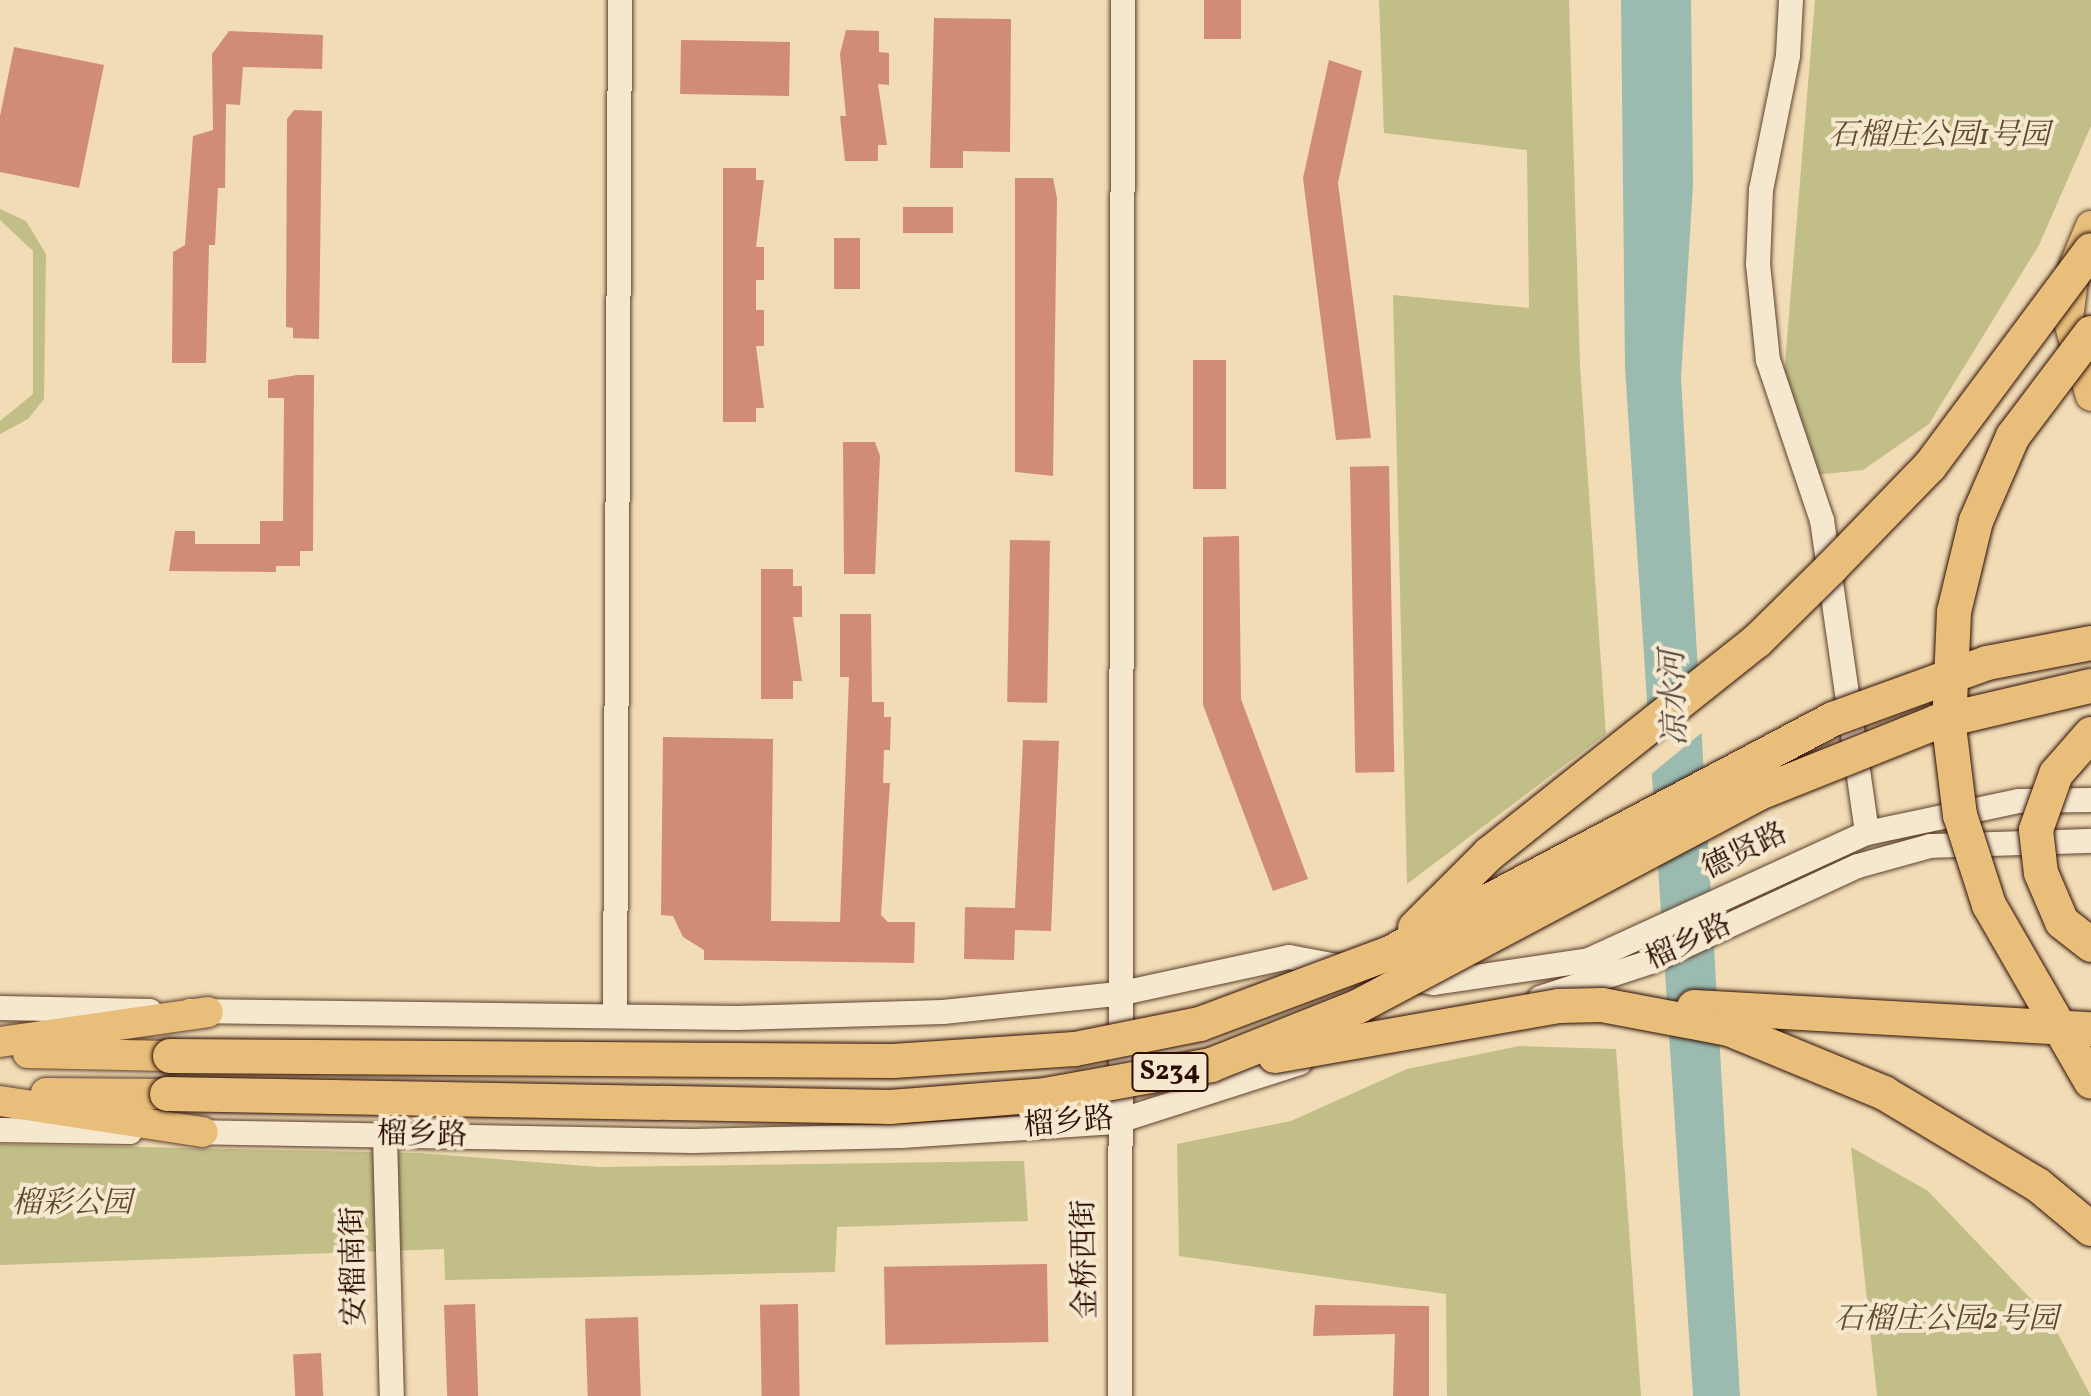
<!DOCTYPE html>
<html>
<head>
<meta charset="utf-8">
<style>
  body { margin:0 }
  #map { position:relative; width:2091px; height:1396px; overflow:hidden; background:#f1dcb5; font-family:Vollkorn,"Noto Serif SC",serif }
  div>[style] { position:absolute }
  [style*='--x'] { left:calc(var(--x)*1px); top:calc(var(--y)*1px); width:calc(var(--w)*1px); rotate:calc(var(--a)*1deg) }
  .green>* { inset:0; background:#c1be88 }
  .water>* { inset:0; background:#9bbbb0 }
  .pier>* { inset:0; background:#f1dcb5 }
  .building>* { inset:0; background:#d18c75; transform-origin:0 0 }
  .roads { filter:drop-shadow(0 0 2px #5d402e) drop-shadow(0 0 2px #5d402e) }
  .minor>* { height:24px; margin:-12px; padding:0 12px; transform-origin:12px; border-radius:12px; background:#f6e8cf }
  .major>* { height:30px; margin:-15px; padding:0 15px; transform-origin:15px; border-radius:15px; background:#e8be7a }
  .bridges { filter:drop-shadow(0 0 2px #2c0c01) drop-shadow(0 0 2px #2c0c01) }
  .highway-bridge>* { height:34px; margin:-17px; padding:0 17px; transform-origin:17px; border-radius:17px; background:#e8be7a }
  span { translate:-50% -50%; white-space:nowrap; text-align:center; line-height:1.15; -webkit-text-stroke:8px #f6e8cf; paint-order:stroke }
  .shield-label span { padding:2px 6px; background:#f6e8cf; border:2px solid; border-radius:6px; -webkit-text-stroke-width:0 }
  .shield-label { font-size:28px; color:#2c0c01; font-weight:700 }
  .park-label { font-size:30px; color:#604a30; font-style:italic }
  .street-label { font-size:30px; color:#2c0c01 }
  .water-label { font-size:32px; color:#53493e; font-style:italic }
</style>
</head>
<body>
<div id="map">
  <div class="green">
    <i style="clip-path:polygon(1379px 0,1569px 0,1580px 366px,1606px 734px,1407px 884px,1393px 295px,1529px 308px,1527px 150px,1384px 133px)"></i>
    <i style="clip-path:polygon(1815px 0,2091px 0,2091px 126px,2039px 245px,1929px 424px,1863px 470px,1815px 475px,1781px 412px)"></i>
    <i style="clip-path:polygon(0 209px,26px 221px,46px 254px,44px 399px,28px 419px,0 434px,0 421px,33px 394px,33px 251px,0 220px)"></i>
    <i style="clip-path:polygon(1519px 1046px,1616px 1049px,1641px 1396px,1447px 1396px,1446px 1294px,1179px 1256px,1177px 1144px,1291px 1121px,1407px 1069px)"></i>
    <i style="clip-path:polygon(0 1144px,418px 1153px,599px 1167px,1024px 1161px,1028px 1221px,837px 1227px,835px 1272px,445px 1280px,444px 1249px,0 1265px)"></i>
    <i style="clip-path:polygon(1851px 1147px,1928px 1191px,2050px 1319px,2091px 1396px,1877px 1396px)"></i>
  </div>
  <div class="water">
    <i style="clip-path:polygon(1621px 0,1691px 0,1693px 185px,1681px 378px,1740px 1396px,1693px 1396px,1625px 368px)"></i>
  </div>
  <div class="pier">
    <i style="clip-path:polygon(1704px 703px,1705px 730px,1650px 775px,1649px 751px)"></i>
  </div>
  <div class="building">
    <i style="left:1204px;top:0;width:37px;height:39px"></i>
    <i style="clip-path:polygon(934px 18px,1011px 19px,1010px 152px,963px 151px,963px 168px,930px 168px)"></i>
    <i style="clip-path:polygon(846px 30px,879px 31px,879px 52px,889px 53px,889px 85px,878px 84px,887px 145px,878px 145px,878px 161px,845px 161px,840px 116px,846px 116px,840px 54px)"></i>
    <i style="clip-path:polygon(229px 31px,323px 35px,322px 69px,243px 67px,240px 105px,226px 104px,225px 188px,218px 188px,215px 245px,209px 245px,206px 363px,172px 363px,173px 252px,185px 245px,193px 136px,213px 130px,212px 54px)"></i>
    <i style="left:681px;top:40px;width:109px;height:54px;rotate:1deg"></i>
    <i style="clip-path:polygon(14px 47px,104px 65px,79px 188px,0 172px,0 116px)"></i>
    <i style="clip-path:polygon(1329px 60px,1362px 71px,1338px 183px,1371px 438px,1336px 440px,1303px 178px)"></i>
    <i style="clip-path:polygon(294px 110px,322px 111px,319px 339px,293px 338px,293px 328px,286px 327px,287px 119px)"></i>
    <i style="clip-path:polygon(723px 168px,756px 168px,756px 180px,764px 180px,756px 247px,764px 247px,764px 280px,756px 280px,756px 310px,764px 310px,764px 346px,756px 346px,764px 408px,756px 408px,756px 422px,723px 422px)"></i>
    <i style="clip-path:polygon(1015px 178px,1053px 178px,1057px 198px,1053px 476px,1015px 472px)"></i>
    <i style="left:903px;top:207px;width:50px;height:26px"></i>
    <i style="left:834px;top:238px;width:26px;height:51px"></i>
    <i style="left:1193px;top:360px;width:33px;height:129px"></i>
    <i style="clip-path:polygon(297px 375px,314px 375px,313px 551px,300px 551px,300px 566px,276px 566px,276px 572px,169px 571px,175px 531px,195px 531px,195px 544px,260px 544px,260px 521px,283px 521px,284px 398px,268px 398px,268px 380px)"></i>
    <i style="clip-path:polygon(843px 442px,875px 442px,880px 456px,875px 574px,844px 574px)"></i>
    <i style="left:1389px;top:466px;width:306px;height:39px;rotate:89deg"></i>
    <i style="clip-path:polygon(1239px 536px,1241px 699px,1308px 879px,1273px 891px,1203px 705px,1203px 537px)"></i>
    <i style="left:1010px;top:540px;width:40px;height:162px;rotate:1deg"></i>
    <i style="clip-path:polygon(761px 569px,793px 569px,793px 586px,802px 586px,802px 617px,793px 617px,802px 681px,793px 681px,793px 699px,761px 699px)"></i>
    <i style="clip-path:polygon(840px 614px,871px 614px,872px 702px,884px 702px,884px 717px,891px 717px,890px 750px,884px 750px,883px 783px,890px 783px,881px 915px,888px 922px,915px 922px,914px 963px,704px 960px,704px 950px,683px 937px,673px 916px,661px 915px,663px 737px,773px 739px,771px 921px,840px 922px,849px 677px,840px 677px)"></i>
    <i style="clip-path:polygon(1023px 740px,1059px 741px,1051px 931px,1015px 930px,1014px 960px,964px 959px,965px 907px,1015px 908px)"></i>
    <i style="left:1047px;top:1264px;width:78px;height:163px;rotate:89deg"></i>
    <i style="left:475px;top:1304px;width:92px;height:31px;rotate:88deg"></i>
    <i style="left:798px;top:1304px;width:92px;height:38px;rotate:89deg"></i>
    <i style="clip-path:polygon(1315px 1305px,1429px 1306px,1429px 1396px,1393px 1396px,1395px 1334px,1313px 1336px)"></i>
    <i style="left:638px;top:1317px;width:79px;height:53px;rotate:88deg"></i>
    <i style="left:321px;top:1353px;width:43px;height:28px;rotate:87deg"></i>
  </div>
  <div class="roads">
    <div class="minor">
      <i style="--x:1791;--y:0;--w:56;--a:93.1"></i>
      <i style="--x:1788;--y:56;--w:137;--a:101.4"></i>
      <i style="--x:1761;--y:190;--w:74;--a:92.3"></i>
      <i style="--x:1758;--y:264;--w:97;--a:84.1"></i>
      <i style="--x:1768;--y:360;--w:169;--a:71.4"></i>
      <i style="--x:1822;--y:520;--w:316;--a:81.8"></i>
      <i style="--x:1408;--y:978;--w:26;--a:11"></i>
      <i style="--x:1434;--y:983;--w:157;--a:-8.4"></i>
      <i style="--x:1589;--y:960;--w:306;--a:-24.6"></i>
      <i style="--x:1867;--y:833;--w:155;--a:-11.9"></i>
      <i style="--x:2019;--y:801;--w:72;--a:-0.8"></i>
      <i style="--x:1540;--y:998;--w:116;--a:-18.1"></i>
      <i style="--x:1650;--y:962;--w:229;--a:-24.8"></i>
      <i style="--x:1858;--y:866;--w:75;--a:-15.5"></i>
      <i style="--x:1930;--y:846;--w:161;--a:-1.8"></i>
      <i style="--x:0;--y:1008;--w:150;--a:1.1"></i>
      <i style="--x:190;--y:1011;--w:547;--a:0.73"></i>
      <i style="--x:737;--y:1018;--w:206;--a:-1.7"></i>
      <i style="--x:943;--y:1012;--w:176;--a:-5.9"></i>
      <i style="--x:1118;--y:994;--w:175;--a:-12.2"></i>
      <i style="--x:1289;--y:957;--w:60;--a:10.6"></i>
      <i style="--x:615;--y:1016;--w:1016;--a:-89.72"></i>
      <i style="--x:0;--y:1130;--w:130;--a:0.9"></i>
      <i style="--x:186;--y:1132;--w:507;--a:1.02"></i>
      <i style="--x:693;--y:1141;--w:208;--a:-1.4"></i>
      <i style="--x:901;--y:1136;--w:215;--a:-3.7"></i>
      <i style="--x:1116;--y:1122;--w:193;--a:-17.8"></i>
      <i style="--x:385;--y:1136;--w:260;--a:88.5"></i>
      <i style="--x:1120;--y:1396;--w:1396;--a:-89.88"></i>
    </div>
    <div class="major">
      <i style="--x:2091;--y:226;--w:41;--a:112.8"></i>
      <i style="--x:2075;--y:264;--w:55;--a:97.3"></i>
      <i style="--x:2068;--y:319;--w:80;--a:73.4"></i>
      <i style="--x:0;--y:1042;--w:210;--a:-8.2"></i>
      <i style="--x:28;--y:1053;--w:142;--a:1.2"></i>
      <i style="--x:46;--y:1093;--w:121;--a:0.5"></i>
      <i style="--x:0;--y:1101;--w:205;--a:8.7"></i>
    </div>
  </div>
  <div class="bridges">
    <div class="highway-bridge">
      <i style="--x:2091;--y:333;--w:129;--a:127.1"></i>
      <i style="--x:2013;--y:436;--w:93;--a:113.5"></i>
      <i style="--x:1976;--y:521;--w:94;--a:103.6"></i>
      <i style="--x:1954;--y:612;--w:114;--a:92.5"></i>
      <i style="--x:1949;--y:726;--w:90;--a:83"></i>
      <i style="--x:1960;--y:815;--w:95;--a:72.1"></i>
      <i style="--x:1989;--y:905;--w:204;--a:60"></i>
      <i style="--x:2091;--y:734;--w:53;--a:131.2"></i>
      <i style="--x:2056;--y:774;--w:59;--a:109.7"></i>
      <i style="--x:2036;--y:830;--w:43;--a:83.4"></i>
      <i style="--x:2041;--y:873;--w:53;--a:66.8"></i>
      <i style="--x:2062;--y:922;--w:37;--a:38"></i>
      <i style="--x:1415;--y:928;--w:105;--a:-45"></i>
      <i style="--x:1489;--y:854;--w:342;--a:-38.5"></i>
      <i style="--x:1757;--y:641;--w:104;--a:-44.6"></i>
      <i style="--x:1831;--y:568;--w:142;--a:-45.9"></i>
      <i style="--x:1930;--y:466;--w:269;--a:-53.3"></i>
      <i style="--x:1694;--y:1007;--w:398;--a:3.2"></i>
      <i style="--x:170;--y:1056;--w:723;--a:0.4"></i>
      <i style="--x:893;--y:1061;--w:182;--a:-3.8"></i>
      <i style="--x:1075;--y:1049;--w:127;--a:-11.3"></i>
      <i style="--x:1200;--y:1024;--w:203;--a:-20.5"></i>
      <i style="--x:1390;--y:953;--w:501;--a:-27.84"></i>
      <i style="--x:1833;--y:719;--w:164;--a:-20"></i>
      <i style="--x:1987;--y:663;--w:106;--a:-10.9"></i>
      <i style="--x:1275;--y:1056;--w:288;--a:-10"></i>
      <i style="--x:1559;--y:1006;--w:43;--a:-1.3"></i>
      <i style="--x:1602;--y:1005;--w:129;--a:10.7"></i>
      <i style="--x:1729;--y:1029;--w:168;--a:22.4"></i>
      <i style="--x:1884;--y:1093;--w:179;--a:30.9"></i>
      <i style="--x:2038;--y:1185;--w:69;--a:39.7"></i>
      <i style="--x:167;--y:1094;--w:723;--a:1.03"></i>
      <i style="--x:890;--y:1107;--w:155;--a:-4.4"></i>
      <i style="--x:1045;--y:1095;--w:169;--a:-10.2"></i>
      <i style="--x:1211;--y:1065;--w:159;--a:-21.7"></i>
      <i style="--x:1359;--y:1006;--w:451;--a:-28"></i>
      <i style="--x:1757;--y:794;--w:194;--a:-21.8"></i>
      <i style="--x:1937;--y:722;--w:158;--a:-13.2"></i>
    </div>
  </div>
  <div class="shield-label">
    <span style="left:1170px;top:1072px">S234</span>
  </div>
  <div class="park-label">
    <span style="left:1939px;top:136px">石榴庄公园1号园</span>
    <span style="left:72px;top:1204px">榴彩公园</span>
    <span style="left:1946px;top:1320px">石榴庄公园2号园</span>
  </div>
  <div class="street-label">
    <span style="left:1745px;top:852px;rotate:-26deg">德贤路</span>
    <span style="left:1689px;top:943px;rotate:-25deg">榴乡路</span>
    <span style="left:1069px;top:1123px;rotate:-5deg">榴乡路</span>
    <span style="left:422px;top:1136px;rotate:1deg">榴乡路</span>
    <span style="left:1086px;top:1259px;rotate:-91deg">金桥西街</span>
    <span style="left:355px;top:1266px;rotate:-91deg">安榴南街</span>
  </div>
  <div class="water-label">
    <span style="left:1676px;top:698px;rotate:-92deg">凉水河</span>
  </div>
</div>
</body>
</html>
